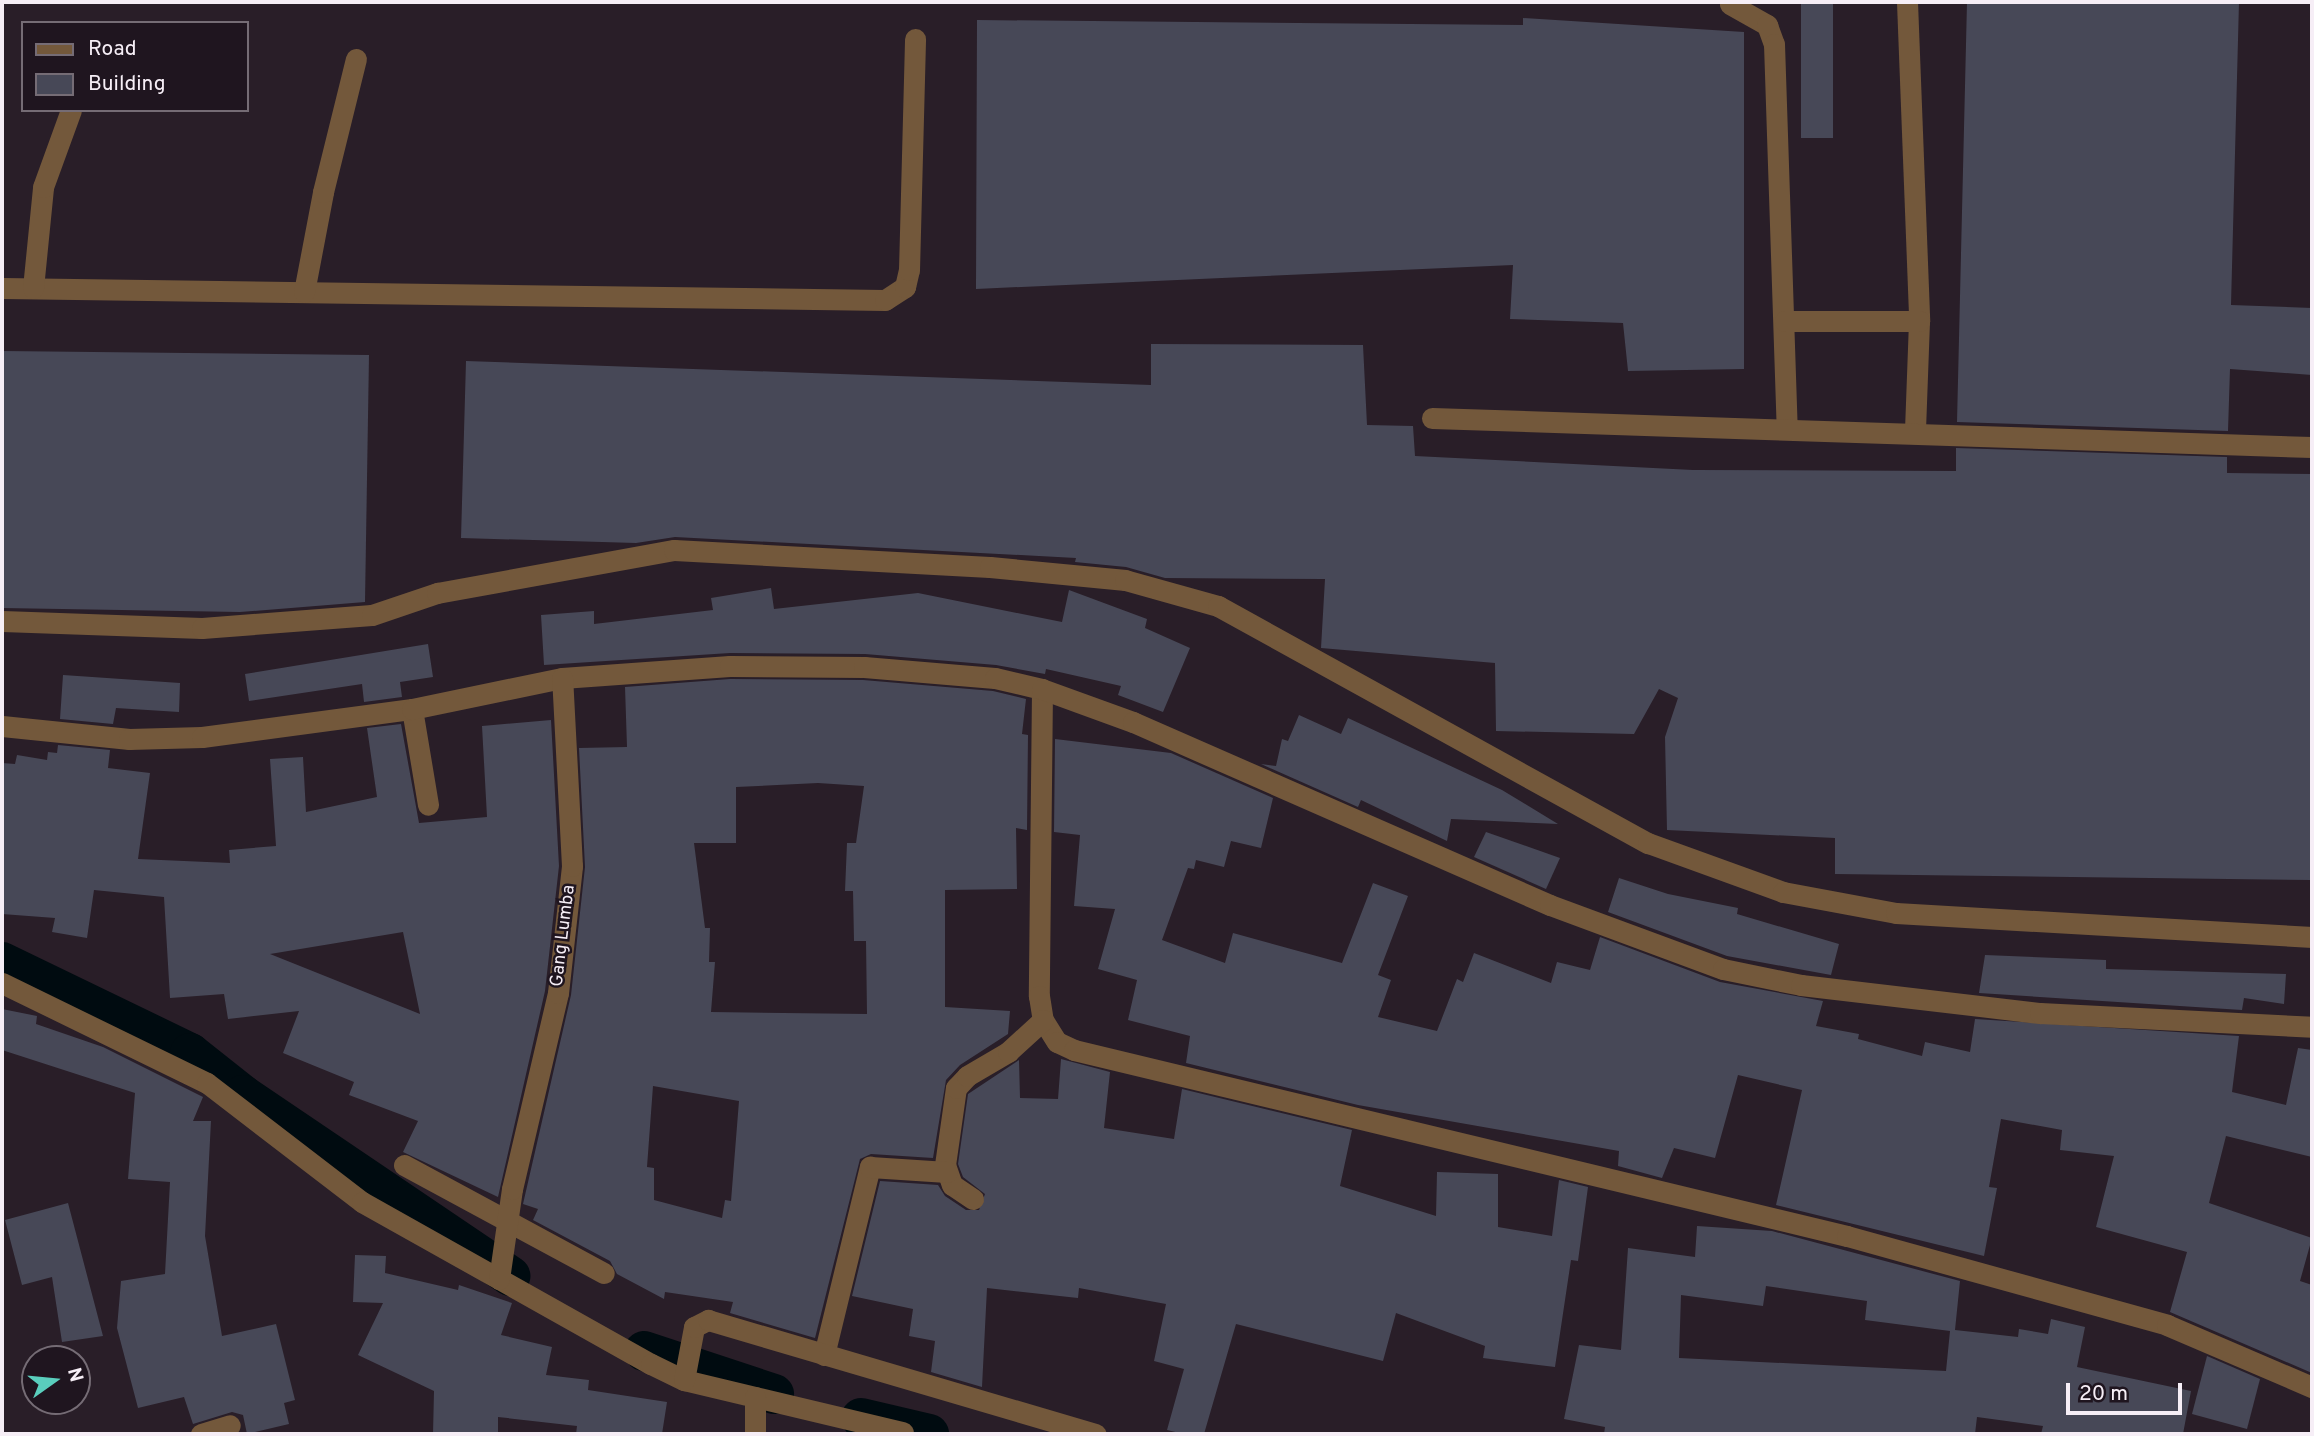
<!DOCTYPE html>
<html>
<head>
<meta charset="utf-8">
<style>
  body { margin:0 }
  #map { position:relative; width:2314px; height:1436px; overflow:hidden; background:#291e28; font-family:Overpass,sans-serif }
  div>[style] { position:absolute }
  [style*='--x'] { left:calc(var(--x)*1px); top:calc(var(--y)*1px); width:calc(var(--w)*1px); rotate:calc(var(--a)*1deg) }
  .canal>* { height:40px; margin:-20px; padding:0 20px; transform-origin:20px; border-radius:20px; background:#000b10 }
  .building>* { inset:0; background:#474857; transform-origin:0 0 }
  .minor>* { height:21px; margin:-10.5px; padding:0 10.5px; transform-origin:10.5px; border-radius:10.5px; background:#73583b }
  span { translate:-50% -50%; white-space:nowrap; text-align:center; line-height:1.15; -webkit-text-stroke:5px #1f151f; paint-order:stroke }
  .street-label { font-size:18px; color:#f6eef6 }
  .frame { position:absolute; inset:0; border:4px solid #f6eef6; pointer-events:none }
  .legend { position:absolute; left:21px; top:21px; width:228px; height:91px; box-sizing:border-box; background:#1f151f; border:2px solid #756c75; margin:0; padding:9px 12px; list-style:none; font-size:21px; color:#f6eef6 }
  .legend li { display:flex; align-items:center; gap:14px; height:35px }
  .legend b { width:35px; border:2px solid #756c75 }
  .north { position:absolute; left:21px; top:1345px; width:70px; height:70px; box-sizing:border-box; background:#1f151f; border:2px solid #756c75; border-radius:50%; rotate:75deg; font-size:19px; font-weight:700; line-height:28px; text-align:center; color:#f6eef6 }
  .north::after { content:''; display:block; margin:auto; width:24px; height:32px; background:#5acebd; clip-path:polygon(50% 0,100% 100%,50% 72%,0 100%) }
  .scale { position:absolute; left:2066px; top:1383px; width:116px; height:32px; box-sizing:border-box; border:4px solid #f6eef6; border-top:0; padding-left:9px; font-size:21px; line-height:24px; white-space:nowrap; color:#f6eef6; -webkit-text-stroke:5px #1f151f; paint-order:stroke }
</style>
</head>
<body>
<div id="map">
  <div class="canal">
    <i style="--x:2;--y:962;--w:209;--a:25.8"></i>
    <i style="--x:190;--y:1053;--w:68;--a:38.4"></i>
    <i style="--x:243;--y:1095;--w:323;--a:34.1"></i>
    <i style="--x:644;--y:1351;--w:137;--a:18.3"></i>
    <i style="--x:861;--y:1418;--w:70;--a:13.2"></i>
  </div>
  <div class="building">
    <i style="left:1801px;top:2px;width:32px;height:136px"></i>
    <i style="clip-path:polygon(1967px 2px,2239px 2px,2231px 305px,2312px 308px,2312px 375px,2230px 369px,2228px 431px,1957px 422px)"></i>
    <i style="clip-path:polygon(1523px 18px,1744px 32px,1744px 369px,1628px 371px,1623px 323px,1510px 319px,1513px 265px,976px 289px,977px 20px,1523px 25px)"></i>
    <i style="clip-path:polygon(1151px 344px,1363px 345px,1367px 425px,1413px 426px,1415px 456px,1693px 470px,1956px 471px,1956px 448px,2227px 457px,2227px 473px,2312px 474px,2312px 880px,1835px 874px,1835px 838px,1667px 830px,1665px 737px,1678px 698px,1659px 689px,1634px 734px,1496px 731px,1495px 663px,1321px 648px,1325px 579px,1165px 578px,1126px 567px,1075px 562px,1076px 558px,675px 537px,636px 543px,461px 538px,466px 361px,1151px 385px)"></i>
    <i style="clip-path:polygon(2px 351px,369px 355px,365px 602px,240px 612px,2px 608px)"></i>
    <i style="clip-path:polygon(771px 588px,774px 609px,918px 593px,1062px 622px,1069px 590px,1147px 619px,1145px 628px,1190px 648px,1163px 712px,1118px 695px,1121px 686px,1046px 669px,1045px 674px,996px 665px,865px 654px,730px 653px,544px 665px,541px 615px,594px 611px,594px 624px,713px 610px,711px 598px)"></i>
    <i style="clip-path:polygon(428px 644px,433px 677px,400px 682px,402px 697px,364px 702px,362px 684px,249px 701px,245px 674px)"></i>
    <i style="clip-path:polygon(63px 675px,180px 683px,179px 712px,116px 708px,113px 724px,60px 719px)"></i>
    <i style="clip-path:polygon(evenodd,730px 679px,863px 680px,993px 691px,1026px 699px,1022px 734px,1028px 735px,1027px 830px,1016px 828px,1017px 889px,945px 890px,945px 1007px,1010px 1011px,1008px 1034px,960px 1065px,946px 1080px,933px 1158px,871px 1154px,860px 1159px,815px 1338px,730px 1313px,733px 1302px,665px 1292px,664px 1299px,617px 1274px,610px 1261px,533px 1220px,538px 1209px,523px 1204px,571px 995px,585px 867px,579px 748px,627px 747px,625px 687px,730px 679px,818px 783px,864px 786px,856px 843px,847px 843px,845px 891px,853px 891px,854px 941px,866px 941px,867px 1014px,711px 1012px,715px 962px,709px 962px,710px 928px,705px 928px,694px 843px,736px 843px,736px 787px,818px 783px,730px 679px,653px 1086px,739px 1101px,731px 1201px,725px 1200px,722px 1218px,654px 1200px,654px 1168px,647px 1167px,653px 1086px)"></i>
    <i style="clip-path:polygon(1299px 715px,1341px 734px,1348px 718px,1502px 790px,1558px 824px,1451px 819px,1447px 841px,1361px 800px,1358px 807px,1261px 764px,1276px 766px,1282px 739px,1288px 741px)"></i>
    <i style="clip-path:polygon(evenodd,551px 720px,559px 866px,545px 991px,498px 1197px,403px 1152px,418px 1121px,349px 1095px,354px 1082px,283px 1053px,299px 1011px,228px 1019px,224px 994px,170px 998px,164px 897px,94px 890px,87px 938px,52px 932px,55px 918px,2px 914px,2px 763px,15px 764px,17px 755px,47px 760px,48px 752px,57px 753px,58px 745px,110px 750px,108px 768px,150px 773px,138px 859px,230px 863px,229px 850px,276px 846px,270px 759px,303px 757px,306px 812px,377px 797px,367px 728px,401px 724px,419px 823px,487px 817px,482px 726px,551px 720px,403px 932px,420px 1014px,270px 954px,403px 932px)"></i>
    <i style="clip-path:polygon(1055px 739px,1171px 753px,1273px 798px,1261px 848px,1231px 841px,1224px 867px,1196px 860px,1194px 869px,1188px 868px,1162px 940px,1225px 963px,1233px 933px,1342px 963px,1373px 883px,1408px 896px,1378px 975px,1391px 980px,1378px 1017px,1437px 1031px,1457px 979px,1463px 982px,1474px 953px,1551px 983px,1557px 962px,1590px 970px,1600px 937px,1720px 982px,1823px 1001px,1816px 1026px,1859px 1034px,1858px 1039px,1922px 1056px,1925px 1042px,1970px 1052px,1975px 1019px,2239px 1036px,2232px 1092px,2286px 1105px,2298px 1048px,2312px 1050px,2312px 1157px,2226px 1136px,2209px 1203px,2312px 1238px,2300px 1281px,2312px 1285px,2312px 1373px,2170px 1312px,2187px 1252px,2096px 1227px,2114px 1156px,2060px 1150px,2062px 1130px,2001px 1119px,1989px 1187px,1997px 1188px,1984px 1256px,1776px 1205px,1802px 1090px,1738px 1075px,1715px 1158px,1674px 1148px,1662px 1178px,1618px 1166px,1619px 1151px,1358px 1105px,1186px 1063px,1190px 1036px,1128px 1020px,1137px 980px,1098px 969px,1115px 909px,1074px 906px,1080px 835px,1054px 832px)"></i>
    <i style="clip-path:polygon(1486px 832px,1560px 858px,1546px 889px,1474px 857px)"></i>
    <i style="clip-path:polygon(1619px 878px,1668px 894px,1738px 908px,1737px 914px,1839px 944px,1831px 975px,1727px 956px,1608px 912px)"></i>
    <i style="clip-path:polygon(1985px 955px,2106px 960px,2106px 969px,2286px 974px,2284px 1004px,2244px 998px,2242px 1010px,1979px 993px)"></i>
    <i style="clip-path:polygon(2px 1009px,37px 1016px,36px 1024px,103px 1047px,203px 1097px,193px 1121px,211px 1121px,205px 1236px,222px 1336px,276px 1324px,295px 1400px,284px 1403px,289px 1424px,247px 1434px,243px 1415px,232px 1412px,193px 1424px,184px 1397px,138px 1408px,117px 1328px,121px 1281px,165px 1274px,170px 1182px,128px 1179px,135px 1093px,2px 1050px)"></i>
    <i style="clip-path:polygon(1061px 1059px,1110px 1072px,1104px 1128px,1174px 1139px,1182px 1089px,1352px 1130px,1340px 1186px,1436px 1216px,1437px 1172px,1498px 1174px,1498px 1227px,1552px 1236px,1559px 1180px,1588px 1187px,1578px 1261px,1571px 1260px,1555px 1367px,1483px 1358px,1485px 1346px,1396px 1313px,1383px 1361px,1236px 1324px,1204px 1434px,1184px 1434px,1167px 1430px,1184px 1369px,1154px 1361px,1166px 1304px,1079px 1288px,1078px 1298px,987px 1288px,982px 1387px,931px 1372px,935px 1341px,909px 1336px,913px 1309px,852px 1296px,880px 1181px,938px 1185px,945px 1196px,966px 1210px,979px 1210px,985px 1194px,963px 1177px,958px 1164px,968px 1094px,1019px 1060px,1020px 1098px,1058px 1099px)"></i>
    <i style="clip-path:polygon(68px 1203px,103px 1336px,62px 1342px,52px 1277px,22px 1285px,5px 1220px)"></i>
    <i style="clip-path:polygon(evenodd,1697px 1226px,1772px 1231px,1960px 1281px,1955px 1330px,2018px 1337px,2019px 1329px,2048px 1334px,2051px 1319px,2085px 1327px,2077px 1367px,2191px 1391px,2183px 1434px,2041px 1434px,2043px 1426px,1977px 1417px,1975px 1434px,1604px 1434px,1605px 1427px,1564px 1419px,1579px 1345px,1621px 1350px,1628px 1248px,1695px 1257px,1697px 1226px,1766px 1286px,1867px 1301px,1865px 1320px,1950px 1331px,1946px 1371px,1679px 1358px,1681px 1295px,1763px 1306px,1766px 1286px)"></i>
    <i style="clip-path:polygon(355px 1255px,386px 1256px,385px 1273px,458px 1290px,459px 1285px,512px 1303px,501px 1335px,552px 1347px,546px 1375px,589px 1380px,588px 1390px,667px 1402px,662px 1434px,576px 1434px,577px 1426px,498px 1417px,498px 1434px,433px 1434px,434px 1391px,358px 1355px,383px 1303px,353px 1302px)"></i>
    <i style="clip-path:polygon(2207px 1356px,2260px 1379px,2247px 1429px,2192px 1414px)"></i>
  </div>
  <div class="minor">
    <i style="--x:1907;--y:2;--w:319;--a:87.8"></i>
    <i style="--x:1919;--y:321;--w:111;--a:92.1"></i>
    <i style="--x:1730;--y:4;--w:43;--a:29.6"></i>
    <i style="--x:1767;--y:25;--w:20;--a:70"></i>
    <i style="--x:1774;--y:44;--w:383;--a:88.1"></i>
    <i style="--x:2;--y:288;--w:883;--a:0.78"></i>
    <i style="--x:885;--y:300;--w:24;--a:-33"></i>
    <i style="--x:905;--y:287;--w:17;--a:-77"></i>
    <i style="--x:909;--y:270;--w:231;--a:-88.5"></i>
    <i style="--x:33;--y:288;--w:101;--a:-84.3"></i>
    <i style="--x:43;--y:187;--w:82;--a:-70"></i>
    <i style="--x:304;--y:292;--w:102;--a:-79.2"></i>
    <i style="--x:323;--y:192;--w:137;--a:-76.1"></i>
    <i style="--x:1785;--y:321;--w:134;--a:0"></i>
    <i style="--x:1432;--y:418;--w:880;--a:1.89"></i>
    <i style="--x:2;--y:621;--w:200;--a:2"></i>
    <i style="--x:202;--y:628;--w:170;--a:-4.4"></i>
    <i style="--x:372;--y:615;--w:69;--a:-18.7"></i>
    <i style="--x:437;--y:593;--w:241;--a:-10.3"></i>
    <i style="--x:674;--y:550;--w:316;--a:3.1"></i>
    <i style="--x:990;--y:567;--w:136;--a:5.5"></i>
    <i style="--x:1125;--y:580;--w:97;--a:15.6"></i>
    <i style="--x:1218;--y:606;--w:491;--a:28.9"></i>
    <i style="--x:1648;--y:843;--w:144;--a:19.9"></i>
    <i style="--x:1783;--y:892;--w:115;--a:10.5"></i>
    <i style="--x:1896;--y:913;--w:417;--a:3.3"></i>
    <i style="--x:1042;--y:689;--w:307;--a:90.6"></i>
    <i style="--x:1039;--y:996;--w:24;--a:81"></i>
    <i style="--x:1043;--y:1020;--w:26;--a:58"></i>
    <i style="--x:1057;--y:1042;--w:19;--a:25"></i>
    <i style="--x:1074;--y:1050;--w:795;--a:13.53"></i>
    <i style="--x:1847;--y:1236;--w:332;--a:15.5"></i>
    <i style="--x:2167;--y:1325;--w:158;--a:23.2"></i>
    <i style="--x:412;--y:709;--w:97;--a:80.5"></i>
    <i style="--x:2;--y:726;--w:128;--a:5.8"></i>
    <i style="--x:129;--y:739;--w:73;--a:-1.6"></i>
    <i style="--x:202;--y:737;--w:212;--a:-7.6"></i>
    <i style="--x:412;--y:709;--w:153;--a:-11.7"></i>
    <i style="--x:562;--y:678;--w:168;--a:-4.1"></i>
    <i style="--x:730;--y:666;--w:134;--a:0.4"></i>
    <i style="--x:864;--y:667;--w:131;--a:4.8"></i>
    <i style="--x:995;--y:678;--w:48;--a:13.2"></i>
    <i style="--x:1042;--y:689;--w:97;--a:19.9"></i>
    <i style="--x:1133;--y:722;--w:455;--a:23.7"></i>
    <i style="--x:1550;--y:905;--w:184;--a:20.3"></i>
    <i style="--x:1723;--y:969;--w:80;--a:11.6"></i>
    <i style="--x:1801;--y:985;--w:241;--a:6.7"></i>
    <i style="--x:2040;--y:1013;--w:272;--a:2.9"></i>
    <i style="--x:2;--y:983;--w:228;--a:26"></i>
    <i style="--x:207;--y:1083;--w:195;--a:37.5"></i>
    <i style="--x:362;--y:1202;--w:331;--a:29.3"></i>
    <i style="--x:651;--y:1364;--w:37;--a:26"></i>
    <i style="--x:684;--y:1380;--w:225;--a:13.4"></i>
    <i style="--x:404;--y:1165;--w:227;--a:28.4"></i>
    <i style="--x:973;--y:1199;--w:25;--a:-146"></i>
    <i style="--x:952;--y:1185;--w:21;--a:-109"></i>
    <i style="--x:945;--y:1165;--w:78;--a:-81.9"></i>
    <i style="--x:956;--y:1088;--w:16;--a:-47"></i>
    <i style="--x:967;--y:1076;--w:48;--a:-30.3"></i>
    <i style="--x:1008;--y:1052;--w:47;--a:-42.4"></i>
    <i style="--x:499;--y:1279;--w:91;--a:-81.8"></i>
    <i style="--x:512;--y:1189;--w:201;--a:-76.8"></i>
    <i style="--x:558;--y:993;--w:128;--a:-83.7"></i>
    <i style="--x:572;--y:866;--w:188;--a:-93"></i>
    <i style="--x:824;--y:1355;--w:194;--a:-76.3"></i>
    <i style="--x:870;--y:1167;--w:77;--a:3.7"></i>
    <i style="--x:684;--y:1380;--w:54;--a:-79.3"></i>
    <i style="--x:694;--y:1327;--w:16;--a:-27"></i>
    <i style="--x:708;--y:1320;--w:404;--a:16.4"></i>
    <i style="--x:201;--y:1434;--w:30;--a:-17"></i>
    <i style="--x:755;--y:1434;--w:37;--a:-90"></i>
  </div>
  <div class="street-label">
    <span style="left:564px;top:936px;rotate:-83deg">Gang Lumba</span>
  </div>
  <div class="frame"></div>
  <ul class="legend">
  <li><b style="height:9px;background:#73583b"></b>Road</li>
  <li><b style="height:19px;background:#474857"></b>Building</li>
  </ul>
  <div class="north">N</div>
  <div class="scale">20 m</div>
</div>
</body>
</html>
